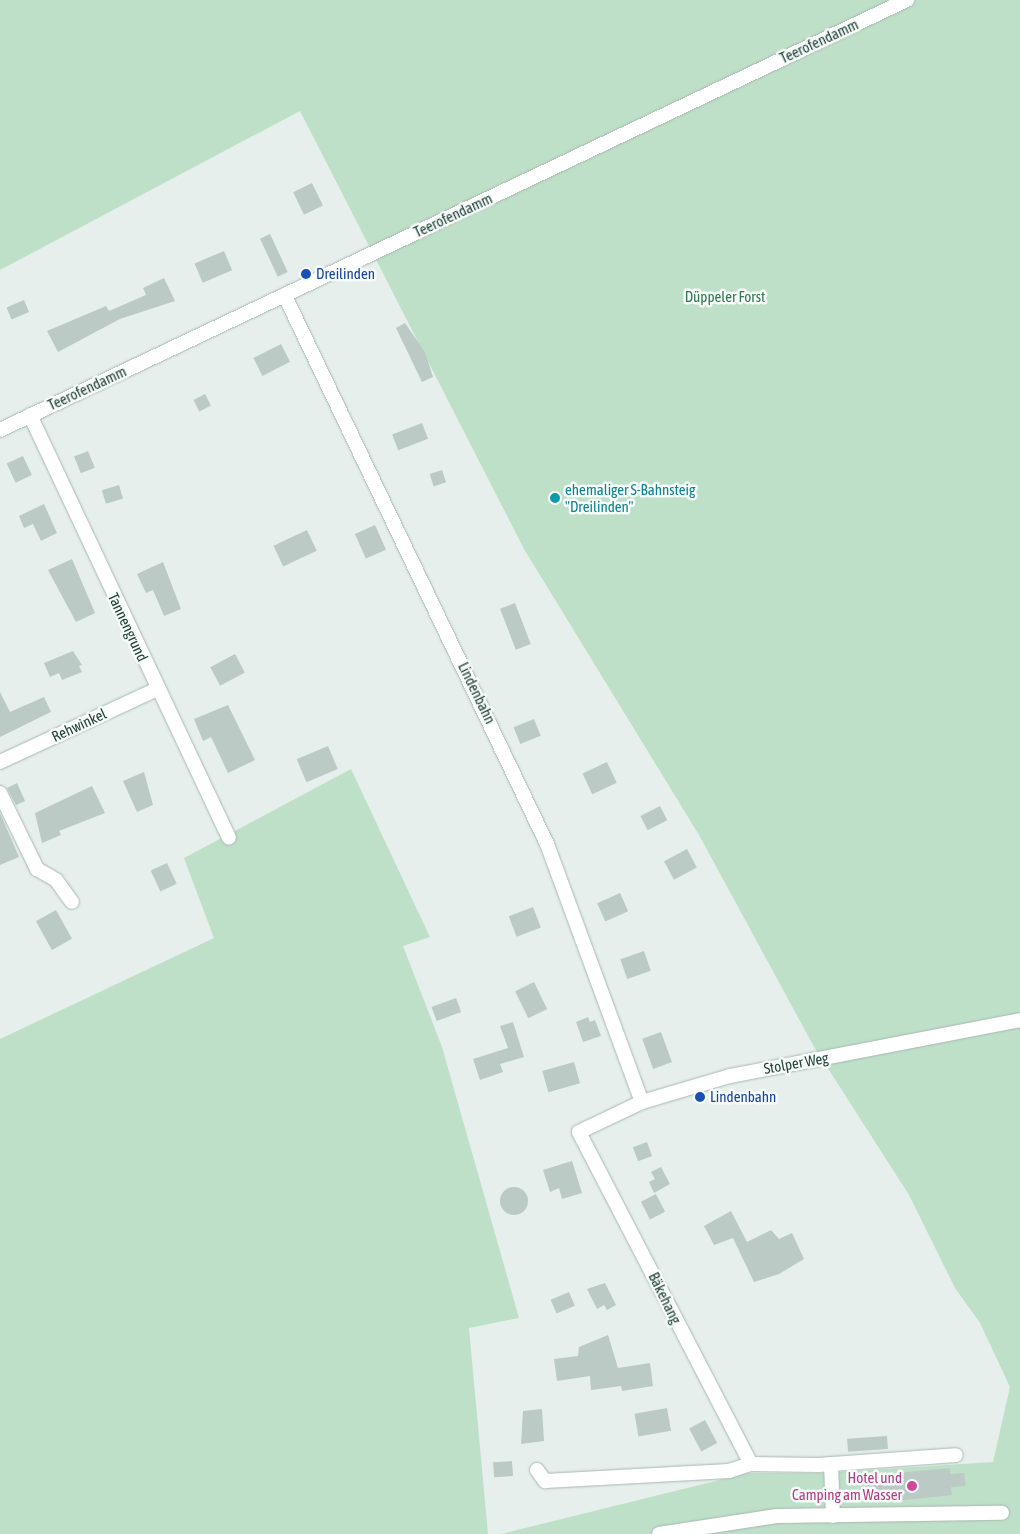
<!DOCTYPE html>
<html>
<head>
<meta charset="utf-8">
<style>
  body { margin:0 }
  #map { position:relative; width:1020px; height:1534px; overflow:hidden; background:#e6efeb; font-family:"Asap Condensed",sans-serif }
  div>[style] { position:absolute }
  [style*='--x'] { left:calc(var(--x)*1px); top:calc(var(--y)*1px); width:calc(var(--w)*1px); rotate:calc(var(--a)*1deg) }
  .green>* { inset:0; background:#bfe0c8 }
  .building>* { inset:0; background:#bbcac4; transform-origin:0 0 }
  .round { border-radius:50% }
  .roads { filter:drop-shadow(0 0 1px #a8b8b2) drop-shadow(0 0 1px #a8b8b2) }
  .minor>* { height:14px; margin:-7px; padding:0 7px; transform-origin:7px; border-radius:7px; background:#fff }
  .dots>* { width:14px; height:14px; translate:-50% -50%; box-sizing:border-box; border:2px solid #f7fbf9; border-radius:50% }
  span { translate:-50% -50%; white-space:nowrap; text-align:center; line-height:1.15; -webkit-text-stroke:5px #f7fbf9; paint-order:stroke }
  .street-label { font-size:15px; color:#24423a }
  .transit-label { font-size:15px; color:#164399 }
  .left { translate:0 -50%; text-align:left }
  .park-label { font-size:15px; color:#2d7a4b }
  .culture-label { font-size:15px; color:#0d838f }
  .hotel-label { font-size:15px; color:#b23c85 }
  .right { translate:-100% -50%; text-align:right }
</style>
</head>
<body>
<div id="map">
  <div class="green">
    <i style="clip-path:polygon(0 0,1020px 0,1020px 1534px,501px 1534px,748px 1473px,824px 1473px,993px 1462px,1010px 1387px,980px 1323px,955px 1288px,909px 1195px,813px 1045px,699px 835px,524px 549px,300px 111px,0 270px)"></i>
    <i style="clip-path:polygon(351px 769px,430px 937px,403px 946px,442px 1047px,519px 1318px,469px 1328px,488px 1534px,0 1534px,0 1039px,214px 938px,184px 858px)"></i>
  </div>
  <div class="building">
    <i style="left:312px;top:183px;width:25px;height:21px;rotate:64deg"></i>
    <i style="left:270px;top:234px;width:42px;height:11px;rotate:65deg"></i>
    <i style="left:224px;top:251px;width:21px;height:32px;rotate:67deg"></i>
    <i style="clip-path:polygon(164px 278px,175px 301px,120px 319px,58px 352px,47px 331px,106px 306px,109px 311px,146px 295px,143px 288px)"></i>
    <i style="left:24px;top:300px;width:13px;height:19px;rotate:67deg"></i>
    <i style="clip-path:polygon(405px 323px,425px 352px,433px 377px,422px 382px,396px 328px)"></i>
    <i style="left:281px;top:344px;width:20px;height:31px;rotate:63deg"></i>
    <i style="left:205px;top:394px;width:13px;height:13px;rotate:63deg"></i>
    <i style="left:422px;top:423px;width:17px;height:32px;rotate:69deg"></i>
    <i style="left:88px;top:451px;width:18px;height:15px;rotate:68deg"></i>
    <i style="left:23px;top:456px;width:21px;height:18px;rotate:65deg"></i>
    <i style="left:442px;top:470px;width:13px;height:13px;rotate:72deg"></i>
    <i style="left:119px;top:485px;width:14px;height:18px;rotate:73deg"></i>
    <i style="clip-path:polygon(44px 504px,57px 533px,41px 541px,33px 524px,24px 528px,19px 516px)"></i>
    <i style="left:375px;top:525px;width:27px;height:22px;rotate:66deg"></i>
    <i style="left:307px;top:530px;width:23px;height:37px;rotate:65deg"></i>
    <i style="clip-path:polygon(72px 559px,95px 613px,76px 622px,48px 570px)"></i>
    <i style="clip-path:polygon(163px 562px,181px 609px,164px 616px,153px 590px,146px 593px,137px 574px)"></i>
    <i style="left:515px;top:603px;width:44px;height:16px;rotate:69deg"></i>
    <i style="clip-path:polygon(73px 651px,82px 665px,79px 666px,82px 672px,62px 680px,59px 673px,50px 677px,44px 663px)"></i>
    <i style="left:235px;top:654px;width:21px;height:28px;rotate:62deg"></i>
    <i style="clip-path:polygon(0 692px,10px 712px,44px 697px,51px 712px,0 737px)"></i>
    <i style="clip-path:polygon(228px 705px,255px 760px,228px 773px,211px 737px,203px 741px,194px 719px)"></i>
    <i style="left:534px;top:719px;width:18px;height:22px;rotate:68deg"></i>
    <i style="left:328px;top:746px;width:25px;height:34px;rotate:67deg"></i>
    <i style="left:607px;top:762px;width:23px;height:27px;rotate:65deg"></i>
    <i style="clip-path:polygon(144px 772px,153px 805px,137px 812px,123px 781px)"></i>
    <i style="clip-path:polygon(17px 783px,25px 801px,16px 805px,7px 788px)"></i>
    <i style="clip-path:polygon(92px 786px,105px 813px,59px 831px,61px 835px,42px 843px,35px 813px)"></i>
    <i style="left:660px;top:806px;width:16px;height:22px;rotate:63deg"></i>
    <i style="clip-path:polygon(0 813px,19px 857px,0 865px)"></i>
    <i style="left:687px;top:849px;width:21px;height:26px;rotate:62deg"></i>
    <i style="left:167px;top:863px;width:23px;height:18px;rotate:65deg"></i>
    <i style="left:620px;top:893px;width:20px;height:25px;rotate:66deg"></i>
    <i style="left:533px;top:907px;width:22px;height:26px;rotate:69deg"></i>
    <i style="left:56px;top:910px;width:33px;height:23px;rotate:61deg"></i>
    <i style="left:644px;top:951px;width:21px;height:25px;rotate:71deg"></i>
    <i style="left:534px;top:982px;width:30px;height:21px;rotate:64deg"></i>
    <i style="left:456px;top:998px;width:15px;height:26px;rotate:70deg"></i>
    <i style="clip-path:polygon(588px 1017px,590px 1022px,595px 1020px,601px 1036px,583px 1042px,576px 1022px)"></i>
    <i style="clip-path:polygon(513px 1022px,524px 1057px,500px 1064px,503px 1072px,480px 1080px,473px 1059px,508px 1048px,500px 1026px)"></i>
    <i style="left:661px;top:1032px;width:32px;height:20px;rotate:70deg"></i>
    <i style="left:574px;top:1062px;width:22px;height:33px;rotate:74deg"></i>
    <i style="left:647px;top:1142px;width:15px;height:15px;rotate:70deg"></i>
    <i style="clip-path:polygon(572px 1161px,582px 1193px,562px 1199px,559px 1188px,550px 1192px,543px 1170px)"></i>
    <i style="clip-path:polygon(661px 1167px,670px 1184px,654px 1193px,649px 1182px,655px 1179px,651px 1172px)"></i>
    <i class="round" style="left:500px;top:1187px;width:28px;height:28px"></i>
    <i style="left:656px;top:1194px;width:20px;height:17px;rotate:63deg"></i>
    <i style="clip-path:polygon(731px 1211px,747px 1242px,771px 1230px,779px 1239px,792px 1233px,804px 1259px,779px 1274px,754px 1282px,733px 1238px,714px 1245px,704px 1226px)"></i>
    <i style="clip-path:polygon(605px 1283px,616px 1305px,607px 1310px,604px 1305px,597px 1309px,587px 1289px)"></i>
    <i style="left:569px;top:1292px;width:15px;height:20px;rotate:67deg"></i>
    <i style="clip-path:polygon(608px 1335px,618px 1368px,650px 1363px,653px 1386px,622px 1391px,621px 1386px,591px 1390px,590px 1376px,557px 1381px,554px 1359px,578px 1356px,579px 1347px)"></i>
    <i style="left:667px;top:1408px;width:23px;height:33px;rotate:80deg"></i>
    <i style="clip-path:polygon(542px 1409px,544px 1441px,521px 1444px,523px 1411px)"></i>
    <i style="left:705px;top:1420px;width:26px;height:18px;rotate:62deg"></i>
    <i style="left:887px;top:1436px;width:13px;height:40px;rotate:86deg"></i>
    <i style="left:512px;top:1461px;width:15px;height:19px;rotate:86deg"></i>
    <i style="clip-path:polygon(950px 1468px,950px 1474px,964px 1473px,966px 1486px,951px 1487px,952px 1495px,877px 1503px,876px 1491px,866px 1492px,865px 1476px)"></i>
  </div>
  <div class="roads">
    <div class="minor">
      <i style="--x:285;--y:296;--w:607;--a:64.45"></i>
      <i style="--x:547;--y:844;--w:275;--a:69.8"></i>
      <i style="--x:30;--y:415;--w:467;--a:64.8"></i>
      <i style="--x:0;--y:430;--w:1004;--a:-25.37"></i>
      <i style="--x:0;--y:762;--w:173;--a:-24.9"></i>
      <i style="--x:0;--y:793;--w:85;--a:64"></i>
      <i style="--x:37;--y:869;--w:22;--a:30"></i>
      <i style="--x:56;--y:880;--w:27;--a:54"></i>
      <i style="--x:751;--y:1464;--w:374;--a:-117.4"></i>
      <i style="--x:579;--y:1132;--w:70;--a:-25.5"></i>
      <i style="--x:642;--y:1102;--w:92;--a:-16.5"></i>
      <i style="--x:730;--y:1076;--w:295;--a:-10.9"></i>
      <i style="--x:831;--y:1464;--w:52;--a:87.8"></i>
      <i style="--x:537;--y:1470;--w:14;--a:54"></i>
      <i style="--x:545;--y:1481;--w:184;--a:-3.1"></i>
      <i style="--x:729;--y:1471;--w:23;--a:-18"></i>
      <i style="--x:751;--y:1464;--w:67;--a:0.9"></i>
      <i style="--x:818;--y:1465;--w:138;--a:-4.1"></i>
      <i style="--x:659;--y:1534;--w:119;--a:-8.7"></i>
      <i style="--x:777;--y:1516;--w:225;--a:-0.8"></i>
    </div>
  </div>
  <div class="dots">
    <i style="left:306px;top:274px;background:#1a4fb4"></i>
    <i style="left:555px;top:498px;background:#0f9aa8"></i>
    <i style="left:700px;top:1097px;background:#1a4fb4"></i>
    <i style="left:912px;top:1486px;background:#d1479c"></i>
  </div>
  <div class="street-label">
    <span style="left:819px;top:41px;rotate:-25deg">Teerofendamm</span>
    <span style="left:453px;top:215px;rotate:-25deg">Teerofendamm</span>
    <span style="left:87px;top:388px;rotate:-25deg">Teerofendamm</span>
    <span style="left:128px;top:627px;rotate:65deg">Tannengrund</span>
    <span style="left:477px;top:693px;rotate:64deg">Lindenbahn</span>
    <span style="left:79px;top:725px;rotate:-25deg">Rehwinkel</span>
    <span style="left:796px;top:1063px;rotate:-10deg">Stolper Weg</span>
    <span style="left:665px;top:1298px;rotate:64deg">Bäkehang</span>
  </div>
  <div class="transit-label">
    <span class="left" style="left:316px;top:274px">Dreilinden</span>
    <span class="left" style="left:710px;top:1097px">Lindenbahn</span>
  </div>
  <div class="park-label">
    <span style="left:725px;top:297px">Düppeler Forst</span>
  </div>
  <div class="culture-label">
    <span class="left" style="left:565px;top:498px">ehemaliger S-Bahnsteig<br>"Dreilinden"</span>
  </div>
  <div class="hotel-label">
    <span class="right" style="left:902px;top:1486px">Hotel und<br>Camping am Wasser</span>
  </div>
</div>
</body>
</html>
